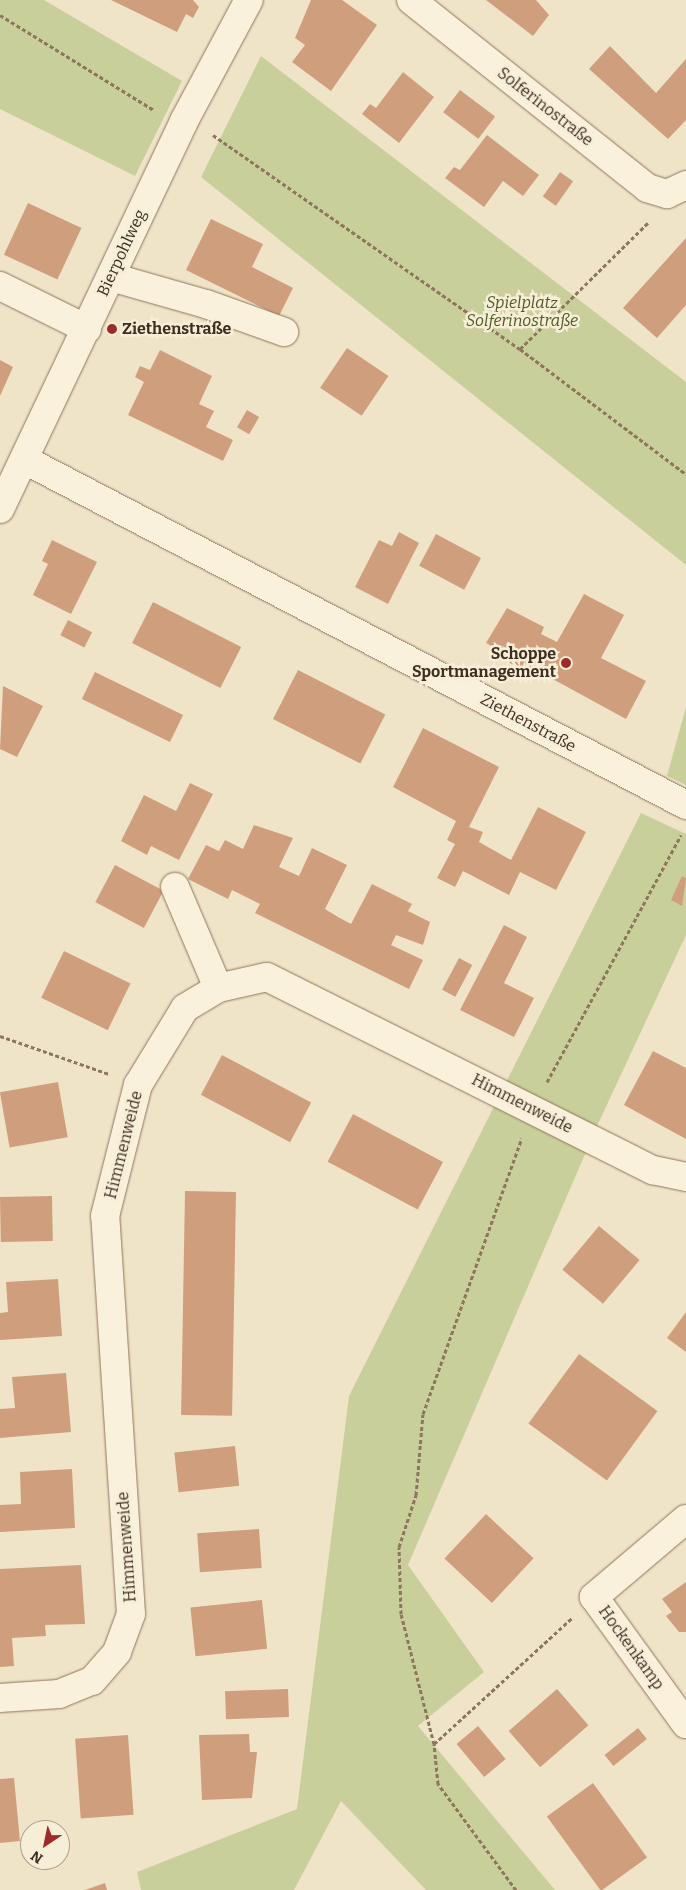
<!DOCTYPE html>
<html>
<head>
<meta charset="utf-8">
<style>
  body { margin:0 }
  #map { position:relative; width:686px; height:1890px; overflow:hidden; background:#f0e4c8; font-family:Bitter,serif }
  div>[style] { position:absolute }
  [style*='--x'] { left:calc(var(--x)*1px); top:calc(var(--y)*1px); width:calc(var(--w)*1px); rotate:calc(var(--a)*1deg) }
  .green>* { inset:0; background:#c9cf9b }
  .building>* { inset:0; background:#cf9f7d; transform-origin:0 0 }
  .path>* { height:3px; margin-top:-1.5px; transform-origin:0; background:repeating-linear-gradient(90deg,#8d765c 0 4px,transparent 0 6.5px) }
  .roads { filter:drop-shadow(0 0 1px #8d765c) drop-shadow(0 0 1px #8d765c) }
  .minor>* { height:28px; margin:-14px; padding:0 14px; transform-origin:14px; border-radius:14px; background:#faf1dc }
  .dots>* { width:14px; height:14px; translate:-50% -50%; box-sizing:border-box; border:2px solid #f7eed8; border-radius:50% }
  span { translate:-50% -50%; white-space:nowrap; text-align:center; line-height:1.15; -webkit-text-stroke:5px #f7eed8; paint-order:stroke }
  .street-label { font-size:16px; color:#3d2e20 }
  .park-label { font-size:16px; color:#4d5a26; font-style:italic }
  .poi-label { font-size:16px; color:#3d2e20; font-weight:700 }
  .left { translate:0 -50%; text-align:left }
  .right { translate:-100% -50%; text-align:right }
  .north { position:absolute; left:20px; top:1820px; width:50px; height:50px; box-sizing:border-box; background:#f7eed8; border:1px solid #ada18e; border-radius:50%; rotate:214deg; font-size:14px; font-weight:700; line-height:20px; text-align:center; color:#3d2e20 }
  .north::after { content:''; display:block; margin:auto; width:18px; height:22px; background:#9e2a2b; clip-path:polygon(50% 0,100% 100%,50% 72%,0 100%) }
</style>
</head>
<body>
<div id="map">
  <div class="green">
    <i style="clip-path:polygon(0 0,44px 0,182px 81px,135px 176px,0 109px)"></i>
    <i style="clip-path:polygon(261px 56px,686px 382px,686px 565px,201px 177px)"></i>
    <i style="clip-path:polygon(686px 707px,686px 785px,667px 776px)"></i>
    <i style="clip-path:polygon(641px 813px,686px 834px,686px 935px,598px 1124px,408px 1565px,484px 1672px,418px 1726px,555px 1890px,426px 1890px,341px 1801px,294px 1890px,141px 1890px,137px 1872px,297px 1809px,349px 1396px)"></i>
  </div>
  <div class="building">
    <i style="clip-path:polygon(111px 0,193px 0,199px 7px,193px 18px,186px 14px,177px 32px)"></i>
    <i style="clip-path:polygon(311px 0,342px 0,377px 25px,331px 91px,292px 62px,305px 45px,295px 38px)"></i>
    <i style="clip-path:polygon(486px 0,536px 0,549px 15px,533px 36px)"></i>
    <i style="clip-path:polygon(610px 46px,656px 93px,686px 59px,686px 120px,668px 139px,589px 69px)"></i>
    <i style="clip-path:polygon(403px 72px,434px 97px,399px 143px,362px 114px,370px 104px,376px 108px)"></i>
    <i style="left:460px;top:90px;width:44px;height:28px;rotate:37deg"></i>
    <i style="clip-path:polygon(487px 135px,539px 175px,523px 196px,503px 181px,484px 207px,445px 178px,454px 167px,460px 170px)"></i>
    <i style="left:560px;top:172px;width:16px;height:30px;rotate:35deg"></i>
    <i style="left:28px;top:203px;width:59px;height:57px;rotate:25deg"></i>
    <i style="clip-path:polygon(211px 219px,263px 244px,252px 267px,293px 288px,279px 316px,186px 270px)"></i>
    <i style="clip-path:polygon(686px 238px,686px 305px,657px 338px,623px 308px)"></i>
    <i style="left:347px;top:348px;width:50px;height:48px;rotate:34deg"></i>
    <i style="clip-path:polygon(160px 350px,212px 376px,199px 404px,214px 411px,206px 427px,233px 440px,223px 461px,128px 415px,144px 382px,135px 377px,140px 366px,150px 370px)"></i>
    <i style="clip-path:polygon(0 360px,13px 367px,0 396px)"></i>
    <i style="left:247px;top:410px;width:14px;height:20px;rotate:30deg"></i>
    <i style="clip-path:polygon(399px 532px,419px 543px,388px 604px,355px 587px,379px 540px,392px 546px)"></i>
    <i style="left:436px;top:534px;width:51px;height:36px;rotate:28deg"></i>
    <i style="clip-path:polygon(52px 540px,97px 562px,71px 614px,33px 595px,48px 564px,42px 561px)"></i>
    <i style="clip-path:polygon(584px 594px,624px 615px,601px 658px,646px 681px,626px 719px,538px 671px,536px 676px,500px 658px,503px 652px,486px 643px,507px 608px,544px 627px,541px 634px,557px 642px)"></i>
    <i style="left:153px;top:602px;width:99px;height:46px;rotate:27deg"></i>
    <i style="left:68px;top:620px;width:27px;height:17px;rotate:27deg"></i>
    <i style="left:298px;top:670px;width:98px;height:55px;rotate:27deg"></i>
    <i style="left:95px;top:672px;width:98px;height:30px;rotate:26deg"></i>
    <i style="clip-path:polygon(3px 686px,43px 706px,17px 757px,0 749px)"></i>
    <i style="clip-path:polygon(423px 728px,499px 767px,469px 827px,483px 832px,479px 842px,511px 860px,538px 807px,586px 832px,556px 890px,520px 872px,509px 895px,463px 871px,455px 887px,437px 878px,455px 844px,447px 840px,456px 821px,393px 787px)"></i>
    <i style="clip-path:polygon(190px 783px,213px 794px,179px 860px,151px 846px,147px 855px,121px 841px,144px 795px,176px 811px)"></i>
    <i style="clip-path:polygon(254px 825px,293px 838px,279px 867px,299px 876px,312px 848px,347px 865px,325px 909px,338px 917px,351px 924px,372px 884px,412px 904px,408px 911px,430px 922px,423px 945px,396px 935px,391px 945px,423px 960px,409px 989px,255px 913px,260px 904px,232px 890px,228px 899px,188px 879px,206px 845px,219px 851px,225px 840px,243px 849px)"></i>
    <i style="left:115px;top:865px;width:55px;height:42px;rotate:28deg"></i>
    <i style="clip-path:polygon(682px 876px,686px 878px,682px 906px,671px 900px)"></i>
    <i style="clip-path:polygon(504px 925px,527px 937px,504px 983px,534px 998px,514px 1037px,460px 1010px)"></i>
    <i style="left:64px;top:951px;width:74px;height:52px;rotate:26deg"></i>
    <i style="left:459px;top:958px;width:15px;height:36px;rotate:28deg"></i>
    <i style="clip-path:polygon(653px 1051px,686px 1068px,686px 1139px,624px 1105px)"></i>
    <i style="left:222px;top:1055px;width:101px;height:45px;rotate:28deg"></i>
    <i style="left:58px;top:1082px;width:56px;height:59px;rotate:80deg"></i>
    <i style="left:353px;top:1114px;width:102px;height:54px;rotate:28deg"></i>
    <i style="left:185px;top:1191px;width:51px;height:224px;rotate:1deg"></i>
    <i style="left:52px;top:1196px;width:45px;height:52px;rotate:89deg"></i>
    <i style="left:599px;top:1226px;width:53px;height:57px;rotate:40deg"></i>
    <i style="clip-path:polygon(58px 1279px,62px 1336px,0 1340px,0 1313px,8px 1312px,6px 1282px)"></i>
    <i style="clip-path:polygon(686px 1312px,686px 1352px,667px 1338px)"></i>
    <i style="left:579px;top:1354px;width:97px;height:86px;rotate:36deg"></i>
    <i style="clip-path:polygon(66px 1373px,71px 1432px,0 1438px,0 1409px,15px 1408px,12px 1377px)"></i>
    <i style="left:235px;top:1446px;width:40px;height:61px;rotate:84deg"></i>
    <i style="clip-path:polygon(72px 1469px,75px 1528px,0 1532px,0 1505px,21px 1504px,20px 1472px)"></i>
    <i style="left:486px;top:1514px;width:65px;height:61px;rotate:43deg"></i>
    <i style="left:259px;top:1529px;width:39px;height:62px;rotate:86deg"></i>
    <i style="clip-path:polygon(81px 1565px,85px 1624px,45px 1625px,46px 1636px,12px 1638px,14px 1666px,0 1667px,0 1569px)"></i>
    <i style="clip-path:polygon(686px 1582px,686px 1632px,679px 1632px,666px 1616px,672px 1612px,662px 1599px)"></i>
    <i style="left:262px;top:1600px;width:49px;height:72px;rotate:84deg"></i>
    <i style="left:288px;top:1689px;width:28px;height:63px;rotate:88deg"></i>
    <i style="left:557px;top:1689px;width:48px;height:64px;rotate:49deg"></i>
    <i style="left:478px;top:1726px;width:43px;height:28px;rotate:50deg"></i>
    <i style="left:638px;top:1728px;width:14px;height:43px;rotate:51deg"></i>
    <i style="clip-path:polygon(249px 1734px,250px 1752px,257px 1752px,252px 1798px,202px 1800px,199px 1735px)"></i>
    <i style="left:128px;top:1735px;width:80px;height:53px;rotate:86deg"></i>
    <i style="clip-path:polygon(14px 1778px,20px 1841px,0 1843px,0 1779px)"></i>
    <i style="left:593px;top:1783px;width:92px;height:57px;rotate:54deg"></i>
    <i style="clip-path:polygon(105px 1883px,107px 1890px,85px 1890px)"></i>
  </div>
  <div class="path">
    <i style="--x:0;--y:15;--w:181;--a:31.7"></i>
    <i style="--x:213;--y:135;--w:374;--a:34.9"></i>
    <i style="--x:520;--y:349;--w:181;--a:-44.6"></i>
    <i style="--x:520;--y:349;--w:208;--a:37"></i>
    <i style="--x:0;--y:1036;--w:115;--a:19.2"></i>
    <i style="--x:547;--y:1082;--w:281;--a:-61.5"></i>
    <i style="--x:434;--y:1744;--w:187;--a:-42.4"></i>
    <i style="--x:516;--y:1890;--w:132;--a:-126.3"></i>
    <i style="--x:438;--y:1784;--w:40;--a:-95.7"></i>
    <i style="--x:434;--y:1744;--w:134;--a:-104.2"></i>
    <i style="--x:401;--y:1614;--w:67;--a:-91.7"></i>
    <i style="--x:399;--y:1547;--w:55;--a:-71.9"></i>
    <i style="--x:416;--y:1495;--w:81;--a:-85.1"></i>
    <i style="--x:423;--y:1414;--w:293;--a:-70.3"></i>
  </div>
  <div class="roads">
    <div class="minor">
      <i style="--x:411;--y:0;--w:302;--a:38.5"></i>
      <i style="--x:647;--y:188;--w:21;--a:17"></i>
      <i style="--x:667;--y:194;--w:21;--a:-25"></i>
      <i style="--x:111;--y:277;--w:99;--a:15.9"></i>
      <i style="--x:206;--y:304;--w:83;--a:19.7"></i>
      <i style="--x:0;--y:286;--w:97;--a:26.3"></i>
      <i style="--x:25;--y:460;--w:746;--a:27.56"></i>
      <i style="--x:0;--y:509;--w:429;--a:-64.6"></i>
      <i style="--x:184;--y:121;--w:137;--a:-61.8"></i>
      <i style="--x:175;--y:887;--w:110;--a:66.9"></i>
      <i style="--x:686;--y:1519;--w:121;--a:139.7"></i>
      <i style="--x:594;--y:1597;--w:157;--a:54.1"></i>
      <i style="--x:0;--y:1698;--w:59;--a:-3.9"></i>
      <i style="--x:59;--y:1694;--w:35;--a:-22"></i>
      <i style="--x:92;--y:1681;--w:38;--a:-49"></i>
      <i style="--x:117;--y:1652;--w:40;--a:-69.8"></i>
      <i style="--x:131;--y:1614;--w:399;--a:-93.7"></i>
      <i style="--x:105;--y:1216;--w:135;--a:-75.9"></i>
      <i style="--x:138;--y:1085;--w:90;--a:-58.6"></i>
      <i style="--x:185;--y:1008;--w:39;--a:-31"></i>
      <i style="--x:218;--y:988;--w:50;--a:-12.7"></i>
      <i style="--x:267;--y:977;--w:432;--a:26.6"></i>
      <i style="--x:653;--y:1170;--w:34;--a:12"></i>
    </div>
  </div>
  <div class="dots">
    <i style="left:112px;top:329px;background:#9e2a2b"></i>
    <i style="left:566px;top:663px;background:#9e2a2b"></i>
  </div>
  <div class="street-label">
    <span style="left:545px;top:107px;rotate:38deg">Solferinostraße</span>
    <span style="left:122px;top:253px;rotate:-65deg">Bierpohlweg</span>
    <span style="left:528px;top:723px;rotate:28deg">Ziethenstraße</span>
    <span style="left:522px;top:1104px;rotate:27deg">Himmenweide</span>
    <span style="left:124px;top:1145px;rotate:-76deg">Himmenweide</span>
    <span style="left:127px;top:1547px;rotate:-94deg">Himmenweide</span>
    <span style="left:631px;top:1648px;rotate:54deg">Hockenkamp</span>
  </div>
  <div class="park-label">
    <span style="left:522px;top:312px">Spielplatz<br>Solferinostraße</span>
  </div>
  <div class="poi-label">
    <span class="left" style="left:122px;top:329px">Ziethenstraße</span>
    <span class="right" style="left:556px;top:663px">Schoppe<br>Sportmanagement</span>
  </div>
  <div class="north">N</div>
</div>
</body>
</html>
